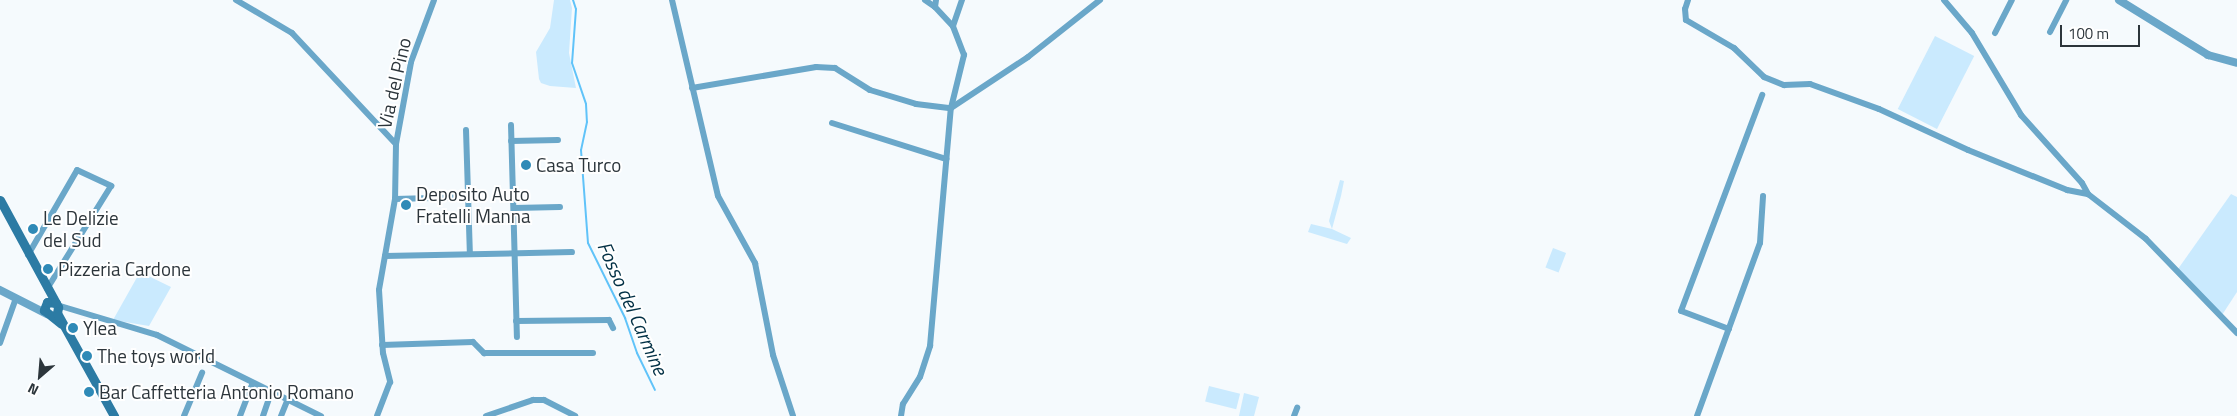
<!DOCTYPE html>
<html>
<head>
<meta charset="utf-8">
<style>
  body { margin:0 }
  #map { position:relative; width:2237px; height:416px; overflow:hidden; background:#f5fafd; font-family:"Titillium Web",sans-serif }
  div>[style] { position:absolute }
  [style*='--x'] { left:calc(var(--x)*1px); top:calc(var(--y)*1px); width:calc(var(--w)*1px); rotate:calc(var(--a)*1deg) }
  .green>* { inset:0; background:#caeafe; transform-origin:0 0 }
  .stream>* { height:2px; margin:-1px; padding:0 1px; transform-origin:1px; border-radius:1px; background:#60c3f9 }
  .minor>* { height:6px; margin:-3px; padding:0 3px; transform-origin:3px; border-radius:3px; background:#6aa7c9 }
  .tertiary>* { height:8px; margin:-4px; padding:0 4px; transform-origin:4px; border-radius:4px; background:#6aa7c9 }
  .secondary>* { height:9px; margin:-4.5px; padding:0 4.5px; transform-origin:4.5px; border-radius:4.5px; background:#2c7ba4 }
  .dots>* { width:14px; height:14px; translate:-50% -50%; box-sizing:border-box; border:2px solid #fff; border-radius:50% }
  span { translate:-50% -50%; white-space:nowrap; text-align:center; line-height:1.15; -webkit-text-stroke:4px #fff; paint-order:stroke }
  .street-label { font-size:19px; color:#2c353b }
  .poi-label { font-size:19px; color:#2c353b }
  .left { translate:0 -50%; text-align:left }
  .water-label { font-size:20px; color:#023045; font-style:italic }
  .north { position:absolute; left:15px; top:351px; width:50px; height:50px; -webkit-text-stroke:4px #fff; paint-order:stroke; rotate:207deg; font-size:14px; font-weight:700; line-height:20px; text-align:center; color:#2c353b }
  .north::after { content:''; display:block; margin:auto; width:18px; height:22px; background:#2c353b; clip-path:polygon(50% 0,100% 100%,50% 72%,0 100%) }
  .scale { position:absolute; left:2060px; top:25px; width:80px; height:22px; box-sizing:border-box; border:2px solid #2c353b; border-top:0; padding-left:6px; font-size:15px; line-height:18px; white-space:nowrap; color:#2c353b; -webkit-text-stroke:4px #fff; paint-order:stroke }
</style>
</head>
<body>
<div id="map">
  <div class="green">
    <i style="clip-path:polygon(554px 0,570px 0,572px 8px,569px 53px,576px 88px,550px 86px,541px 83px,539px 79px,536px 52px,550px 28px)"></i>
    <i style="left:1935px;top:36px;width:44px;height:82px;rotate:27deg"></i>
    <i style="clip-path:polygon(1340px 180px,1344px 181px,1341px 196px,1332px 229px,1351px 238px,1347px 244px,1308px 232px,1311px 224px,1332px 229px,1329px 221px)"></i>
    <i style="clip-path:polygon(2231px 194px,2237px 197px,2237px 292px,2222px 315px,2178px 269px)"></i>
    <i style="left:1553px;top:248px;width:14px;height:21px;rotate:21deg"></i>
    <i style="clip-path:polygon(140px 272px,171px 287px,149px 326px,113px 320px)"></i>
    <i style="left:1209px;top:386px;width:32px;height:16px;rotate:14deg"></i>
    <i style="clip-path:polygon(1244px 393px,1259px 397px,1254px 416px,1239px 416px)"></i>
  </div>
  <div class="stream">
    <i style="--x:573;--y:0;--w:9;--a:72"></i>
    <i style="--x:576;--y:9;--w:54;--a:94.2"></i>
    <i style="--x:572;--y:63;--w:43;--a:71.1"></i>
    <i style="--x:586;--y:104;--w:18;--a:87"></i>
    <i style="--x:587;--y:122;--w:29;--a:102"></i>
    <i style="--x:581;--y:150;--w:93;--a:85.7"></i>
    <i style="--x:588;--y:243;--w:84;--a:63.7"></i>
    <i style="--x:625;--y:318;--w:37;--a:71"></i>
    <i style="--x:637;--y:353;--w:41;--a:64.1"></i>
  </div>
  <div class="minor">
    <i style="--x:236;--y:0;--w:65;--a:30.5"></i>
    <i style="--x:292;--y:33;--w:152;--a:46.9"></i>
    <i style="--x:396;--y:144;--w:55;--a:91"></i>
    <i style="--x:395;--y:199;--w:92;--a:100"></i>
    <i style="--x:379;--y:290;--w:63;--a:86.4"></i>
    <i style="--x:383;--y:353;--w:30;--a:76"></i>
    <i style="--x:390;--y:382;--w:36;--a:111"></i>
    <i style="--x:672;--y:0;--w:201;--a:76.8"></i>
    <i style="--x:718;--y:196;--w:77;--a:61.1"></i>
    <i style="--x:755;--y:263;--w:94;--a:78.9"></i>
    <i style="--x:773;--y:355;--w:64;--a:71.8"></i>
    <i style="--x:925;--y:0;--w:12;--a:35"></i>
    <i style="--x:936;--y:0;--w:7;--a:98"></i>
    <i style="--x:935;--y:7;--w:26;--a:47"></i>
    <i style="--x:1688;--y:0;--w:9;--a:108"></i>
    <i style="--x:1685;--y:9;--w:11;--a:85"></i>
    <i style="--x:1686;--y:20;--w:56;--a:30.3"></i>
    <i style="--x:1734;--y:48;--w:42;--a:44"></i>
    <i style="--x:1764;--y:77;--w:22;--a:22"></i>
    <i style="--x:1784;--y:85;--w:26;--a:-2"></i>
    <i style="--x:1810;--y:84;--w:73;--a:19.9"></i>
    <i style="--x:1879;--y:109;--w:98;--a:24.7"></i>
    <i style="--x:1968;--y:150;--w:107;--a:22"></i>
    <i style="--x:2067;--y:190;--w:21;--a:11"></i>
    <i style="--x:1944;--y:0;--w:43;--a:49.7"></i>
    <i style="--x:1972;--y:33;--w:96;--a:59.1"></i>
    <i style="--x:2021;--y:115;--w:91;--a:48.1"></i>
    <i style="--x:2082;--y:183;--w:13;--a:61"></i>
    <i style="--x:2088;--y:194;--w:73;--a:37.8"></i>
    <i style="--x:2146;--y:239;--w:131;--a:45.9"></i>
    <i style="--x:2050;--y:32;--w:36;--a:-63"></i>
    <i style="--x:1995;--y:33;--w:37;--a:-63"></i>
    <i style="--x:692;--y:88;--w:126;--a:-9.6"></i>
    <i style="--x:816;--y:67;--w:19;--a:3"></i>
    <i style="--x:835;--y:68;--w:41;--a:32.2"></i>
    <i style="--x:870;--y:90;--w:48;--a:16.9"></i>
    <i style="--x:916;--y:104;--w:35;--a:7"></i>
    <i style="--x:951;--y:108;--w:55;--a:-76.2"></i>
    <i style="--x:964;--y:55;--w:31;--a:-111"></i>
    <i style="--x:953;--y:26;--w:28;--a:-71"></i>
    <i style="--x:832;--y:123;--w:120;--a:17.5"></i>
    <i style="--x:511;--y:125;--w:212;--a:88.4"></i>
    <i style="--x:466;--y:130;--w:124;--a:88.2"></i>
    <i style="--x:511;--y:141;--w:47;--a:-1.2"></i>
    <i style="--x:396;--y:144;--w:83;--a:-79.6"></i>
    <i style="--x:411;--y:62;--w:66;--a:-69.6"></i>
    <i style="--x:395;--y:199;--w:73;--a:-1.6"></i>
    <i style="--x:514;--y:208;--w:46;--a:-1.2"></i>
    <i style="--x:28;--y:255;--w:98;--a:-60"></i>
    <i style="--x:77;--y:170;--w:38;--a:25"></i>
    <i style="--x:111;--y:186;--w:121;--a:121.9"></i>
    <i style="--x:385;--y:256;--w:187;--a:-1.2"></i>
    <i style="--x:57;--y:305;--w:104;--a:16.7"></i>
    <i style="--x:157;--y:335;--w:183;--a:26.3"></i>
    <i style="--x:516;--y:321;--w:93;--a:-0.6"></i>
    <i style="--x:609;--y:320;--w:9;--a:63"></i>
    <i style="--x:1729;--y:329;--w:51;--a:-159.4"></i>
    <i style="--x:1681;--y:311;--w:231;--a:-69.4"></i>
    <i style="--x:0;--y:343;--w:48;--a:-70.4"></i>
    <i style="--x:382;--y:345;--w:91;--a:-1.9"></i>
    <i style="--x:473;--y:342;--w:16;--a:45"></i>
    <i style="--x:484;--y:353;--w:109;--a:0"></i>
    <i style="--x:184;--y:416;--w:47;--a:-67.3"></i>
    <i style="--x:240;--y:416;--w:34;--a:-69"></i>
    <i style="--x:263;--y:416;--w:24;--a:-71"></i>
    <i style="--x:281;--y:416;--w:16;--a:-68"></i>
    <i style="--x:486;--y:416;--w:50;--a:-18.8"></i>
    <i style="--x:533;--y:400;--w:11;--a:0"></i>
    <i style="--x:544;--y:400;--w:35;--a:27"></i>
    <i style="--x:901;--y:416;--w:12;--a:-81"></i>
    <i style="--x:903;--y:404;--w:32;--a:-58"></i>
    <i style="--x:920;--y:377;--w:33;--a:-72"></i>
    <i style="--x:930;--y:346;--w:239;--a:-85"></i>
    <i style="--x:951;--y:108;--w:92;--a:-33.5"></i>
    <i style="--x:1028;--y:57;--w:92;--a:-38.4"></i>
    <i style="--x:1294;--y:416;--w:9;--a:-69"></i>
    <i style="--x:1697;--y:416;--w:184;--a:-70"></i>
    <i style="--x:1760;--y:243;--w:47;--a:-86.3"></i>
  </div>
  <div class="tertiary">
    <i style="--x:2119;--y:0;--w:105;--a:31.7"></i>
    <i style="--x:2208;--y:55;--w:30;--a:15"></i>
    <i style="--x:0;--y:290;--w:53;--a:27.1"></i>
  </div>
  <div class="secondary">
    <i style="--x:0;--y:200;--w:122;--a:61.5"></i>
    <i style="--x:58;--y:307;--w:6;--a:99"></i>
    <i style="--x:56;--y:303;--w:9;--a:-174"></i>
    <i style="--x:47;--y:302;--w:9;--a:111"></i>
    <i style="--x:44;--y:310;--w:22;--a:39"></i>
    <i style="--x:57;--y:313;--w:118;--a:61"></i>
  </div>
  <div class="dots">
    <i style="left:526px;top:165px;background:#2f8ab7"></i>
    <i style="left:406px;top:205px;background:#2f8ab7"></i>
    <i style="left:33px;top:229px;background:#2f8ab7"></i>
    <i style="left:48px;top:269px;background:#2f8ab7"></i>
    <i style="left:73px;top:328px;background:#2f8ab7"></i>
    <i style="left:87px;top:356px;background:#2f8ab7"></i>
    <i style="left:89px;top:392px;background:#2f8ab7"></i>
  </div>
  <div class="street-label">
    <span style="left:394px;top:83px;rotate:-77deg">Via del Pino</span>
  </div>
  <div class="poi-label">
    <span class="left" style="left:536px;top:165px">Casa Turco</span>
    <span class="left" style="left:416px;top:205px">Deposito Auto<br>Fratelli Manna</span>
    <span class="left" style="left:43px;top:229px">Le Delizie<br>del Sud</span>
    <span class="left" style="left:58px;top:269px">Pizzeria Cardone</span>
    <span class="left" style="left:83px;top:328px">Ylea</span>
    <span class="left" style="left:97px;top:356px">The toys world</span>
    <span class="left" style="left:99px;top:392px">Bar Caffetteria Antonio Romano</span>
  </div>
  <div class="water-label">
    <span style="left:633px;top:308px;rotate:66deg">Fosso del Carmine</span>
  </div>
  <div class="north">N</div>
  <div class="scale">100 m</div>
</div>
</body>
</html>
